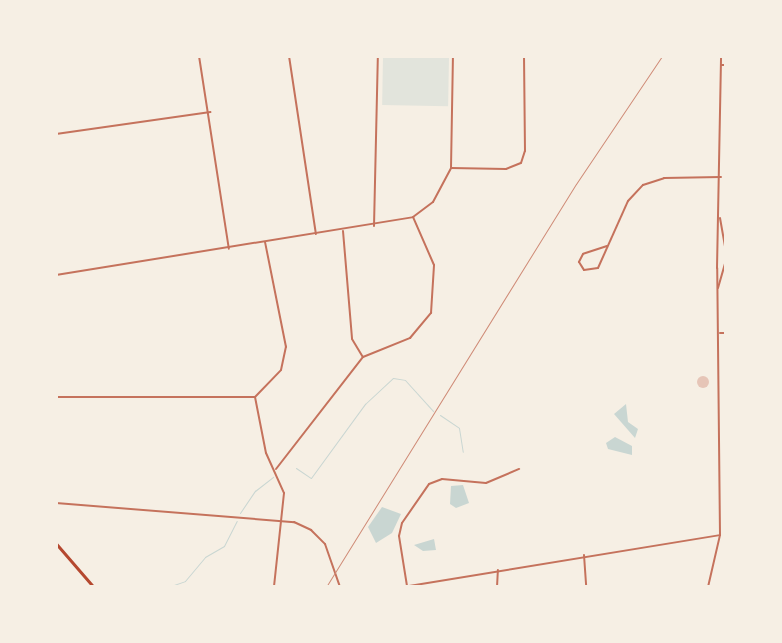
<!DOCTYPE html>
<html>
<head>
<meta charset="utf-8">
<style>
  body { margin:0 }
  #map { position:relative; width:782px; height:643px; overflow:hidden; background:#f6efe4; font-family:"Nunito Sans",sans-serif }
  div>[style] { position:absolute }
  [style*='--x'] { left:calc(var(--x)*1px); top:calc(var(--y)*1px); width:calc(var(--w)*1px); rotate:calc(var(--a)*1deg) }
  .green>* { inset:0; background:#e2e4dc; transform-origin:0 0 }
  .water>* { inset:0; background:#c9d6d2 }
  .stream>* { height:1px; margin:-0.5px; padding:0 0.5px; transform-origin:0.5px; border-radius:0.5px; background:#c9d6d2 }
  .building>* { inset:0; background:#e6c5b7 }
  .round { border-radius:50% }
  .minor>* { height:2px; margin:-1px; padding:0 1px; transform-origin:1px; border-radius:1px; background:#c5725c }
  .tertiary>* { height:2px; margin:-1px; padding:0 1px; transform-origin:1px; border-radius:1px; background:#c5725c }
  .secondary>* { height:2.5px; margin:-1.25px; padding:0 1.25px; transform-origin:1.25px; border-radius:1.25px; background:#b5482f }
  .rail>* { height:1px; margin:-0.5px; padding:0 0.5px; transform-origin:0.5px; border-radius:0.5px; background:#cf8b77 }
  span { translate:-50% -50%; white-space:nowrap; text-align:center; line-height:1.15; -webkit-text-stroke:4.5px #f6efe4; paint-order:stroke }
  .frame { position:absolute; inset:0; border:58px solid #f6efe4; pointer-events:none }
</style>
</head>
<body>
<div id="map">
  <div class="green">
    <i style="left:383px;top:56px;width:66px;height:49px;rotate:1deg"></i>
  </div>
  <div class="water">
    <i style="clip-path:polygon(626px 404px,628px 422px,638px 429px,635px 438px,614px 414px)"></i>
    <i style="clip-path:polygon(615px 437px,632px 446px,632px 455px,608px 449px,606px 443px)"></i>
    <i style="clip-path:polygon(463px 485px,469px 503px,456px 508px,450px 504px,451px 486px)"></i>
    <i style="clip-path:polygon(382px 507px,401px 514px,392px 533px,376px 543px,368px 527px)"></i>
    <i style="clip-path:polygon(434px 539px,436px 550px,423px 551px,414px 545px)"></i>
  </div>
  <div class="stream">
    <i style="--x:440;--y:415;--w:23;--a:34"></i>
    <i style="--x:459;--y:428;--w:24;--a:81"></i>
    <i style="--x:296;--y:468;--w:18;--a:34"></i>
    <i style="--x:311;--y:478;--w:92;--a:-53.9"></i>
    <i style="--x:365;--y:404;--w:38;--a:-43"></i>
    <i style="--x:393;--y:378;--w:12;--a:9"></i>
    <i style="--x:405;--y:380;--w:42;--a:47.9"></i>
    <i style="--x:240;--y:513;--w:27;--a:-56"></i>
    <i style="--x:255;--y:491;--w:23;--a:-38"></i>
    <i style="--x:168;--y:587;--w:18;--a:-19"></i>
    <i style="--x:185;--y:581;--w:31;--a:-50"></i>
    <i style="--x:205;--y:557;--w:22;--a:-30"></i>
    <i style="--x:224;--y:546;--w:28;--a:-63"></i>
  </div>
  <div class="building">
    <i class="round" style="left:697px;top:376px;width:12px;height:12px"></i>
  </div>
  <div class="minor">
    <i style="--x:199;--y:56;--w:195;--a:81.2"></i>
    <i style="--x:289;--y:56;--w:180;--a:81.4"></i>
    <i style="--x:721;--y:65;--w:5;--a:0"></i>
    <i style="--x:56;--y:134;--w:156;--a:-8.1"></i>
    <i style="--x:451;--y:168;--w:55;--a:1"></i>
    <i style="--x:506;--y:169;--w:16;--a:-22"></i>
    <i style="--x:521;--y:163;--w:13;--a:-72"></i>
    <i style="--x:525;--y:151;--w:95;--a:-90.6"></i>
    <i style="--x:720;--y:218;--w:35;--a:80"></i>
    <i style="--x:374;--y:226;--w:170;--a:-88.7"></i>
    <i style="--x:343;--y:231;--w:108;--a:85.2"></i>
    <i style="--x:352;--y:339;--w:21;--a:59"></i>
    <i style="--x:607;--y:246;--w:25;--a:162"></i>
    <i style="--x:583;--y:254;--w:9;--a:117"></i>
    <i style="--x:579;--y:262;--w:9;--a:58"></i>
    <i style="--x:584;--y:270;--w:14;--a:-8"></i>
    <i style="--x:598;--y:268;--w:73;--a:-65.9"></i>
    <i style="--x:628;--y:201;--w:22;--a:-47"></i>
    <i style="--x:643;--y:185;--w:22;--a:-18"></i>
    <i style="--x:664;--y:178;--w:57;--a:-1"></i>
    <i style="--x:56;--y:275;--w:362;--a:-9.2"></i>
    <i style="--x:413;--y:217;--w:25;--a:-37"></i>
    <i style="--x:433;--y:202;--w:38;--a:-62"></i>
    <i style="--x:451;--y:168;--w:112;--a:-89"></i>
    <i style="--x:718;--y:288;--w:29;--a:-74"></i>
    <i style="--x:720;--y:333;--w:6;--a:0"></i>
    <i style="--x:56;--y:397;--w:199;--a:0"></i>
    <i style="--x:255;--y:397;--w:57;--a:78.9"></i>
    <i style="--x:266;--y:453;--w:44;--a:65.8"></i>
    <i style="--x:284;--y:493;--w:95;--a:96.1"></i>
    <i style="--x:255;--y:397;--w:37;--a:-46"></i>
    <i style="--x:281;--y:370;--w:24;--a:-78"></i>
    <i style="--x:286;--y:347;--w:107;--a:-101.3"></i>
    <i style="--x:276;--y:469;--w:142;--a:-52.2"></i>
    <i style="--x:363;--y:357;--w:51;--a:-22"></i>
    <i style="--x:410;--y:338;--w:33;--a:-50"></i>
    <i style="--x:431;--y:313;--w:48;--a:-86.4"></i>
    <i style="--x:434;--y:265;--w:52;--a:-113.6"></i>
    <i style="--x:584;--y:555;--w:32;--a:86"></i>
    <i style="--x:407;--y:586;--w:51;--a:-99.1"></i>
    <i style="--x:399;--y:536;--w:13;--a:-77"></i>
    <i style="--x:402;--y:523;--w:47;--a:-55.3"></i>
    <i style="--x:429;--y:484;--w:14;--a:-21"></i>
    <i style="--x:442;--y:479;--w:44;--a:5.2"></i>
    <i style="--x:486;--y:483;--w:36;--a:-23"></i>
    <i style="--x:403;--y:587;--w:321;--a:-9.3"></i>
    <i style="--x:497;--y:587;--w:17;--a:-87"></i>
  </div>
  <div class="tertiary">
    <i style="--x:56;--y:503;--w:239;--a:4.6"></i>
    <i style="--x:294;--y:522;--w:19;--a:25"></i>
    <i style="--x:311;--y:530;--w:20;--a:45"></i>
    <i style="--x:325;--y:544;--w:46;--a:70.8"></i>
    <i style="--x:708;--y:587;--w:53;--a:-77"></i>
    <i style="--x:720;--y:535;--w:267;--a:-90.6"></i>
    <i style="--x:717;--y:268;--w:212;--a:-88.9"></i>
  </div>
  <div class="secondary">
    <i style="--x:56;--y:543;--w:58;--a:49.2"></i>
  </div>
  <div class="rail">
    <i style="--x:326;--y:587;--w:474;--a:-58.2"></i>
    <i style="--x:576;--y:184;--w:154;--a:-56.1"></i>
  </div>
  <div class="frame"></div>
</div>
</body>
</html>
